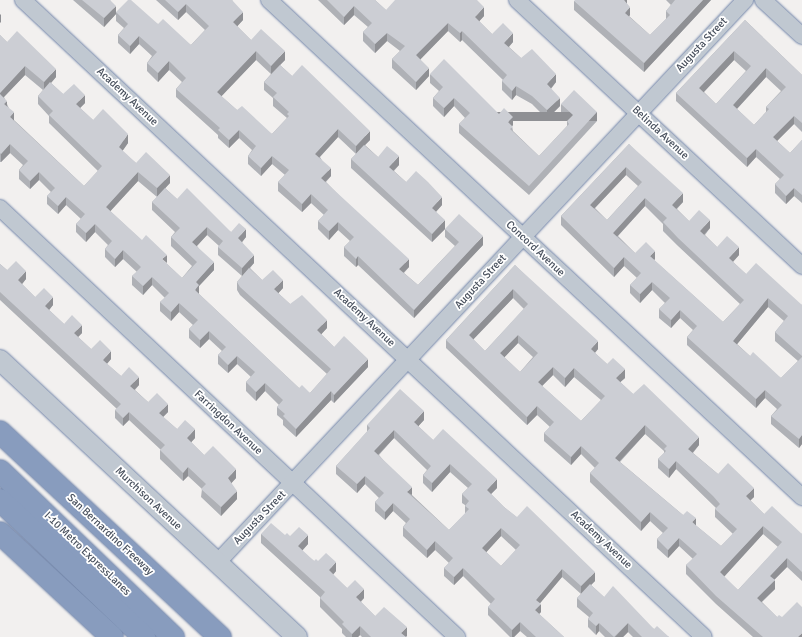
<!DOCTYPE html>
<html>
<head>
<meta charset="utf-8">
<style>
  body { margin:0 }
  #map { position:relative; width:802px; height:637px; overflow:hidden; background:#f2f0ef; font-family:Signika,sans-serif }
  div>[style] { position:absolute }
  [style*='--x'] { left:calc(var(--x)*1px); top:calc(var(--y)*1px); width:calc(var(--w)*1px); rotate:calc(var(--a)*1deg) }
  .roads { filter:drop-shadow(0 0 1px #7386aa) drop-shadow(0 0 1px #7386aa) }
  .minor>* { height:16px; margin:-8px; padding:0 8px; transform-origin:8px; border-radius:8px; background:#c0c8d1 }
  .tertiary>* { height:20px; margin:-10px; padding:0 10px; transform-origin:10px; border-radius:10px; background:#c0c8d1 }
  .motorway>* { height:22px; margin:-11px; padding:0 11px; transform-origin:11px; border-radius:11px; background:#889cbe }
  .wall>* { inset:0; background:#afb1b6 }
  .shaded-wall>* { inset:0; background:#8f9094; transform-origin:0 0 }
  .building>* { inset:0; background:#ccced4 }
  span { translate:-50% -50%; white-space:nowrap; text-align:center; line-height:1.15; -webkit-text-stroke:3.5px #fff; paint-order:stroke }
  .street-label { font-size:11px; color:#48505d }
</style>
</head>
<body>
<div id="map">
  <div class="roads">
    <div class="minor">
      <i style="--x:23;--y:0;--w:932;--a:43.09"></i>
      <i style="--x:269;--y:0;--w:729;--a:43"></i>
      <i style="--x:517;--y:0;--w:390;--a:43"></i>
      <i style="--x:763;--y:0;--w:53;--a:42.7"></i>
      <i style="--x:0;--y:208;--w:627;--a:43.19"></i>
      <i style="--x:217;--y:563;--w:772;--a:-46.84"></i>
    </div>
    <div class="tertiary">
      <i style="--x:0;--y:360;--w:406;--a:43"></i>
    </div>
    <div class="motorway">
      <i style="--x:0;--y:432;--w:301;--a:43"></i>
      <i style="--x:0;--y:471;--w:240;--a:43.8"></i>
      <i style="--x:0;--y:500;--w:199;--a:43.6"></i>
      <i style="--x:0;--y:533;--w:153;--a:42.9"></i>
    </div>
  </div>
  <div class="wall">
    <i style="clip-path:polygon(73px 0,110px 0,116px 14px,104px 27px)"></i>
    <i style="clip-path:polygon(evenodd,156px 0,232px 0,243px 20px,237px 26px,251px 40px,285px 60px,280px 65px,292px 76px,370px 140px,365px 145px,378px 157px,399px 165px,394px 171px,406px 182px,442px 205px,436px 212px,445px 229px,432px 242px,351px 168px,351px 159px,356px 154px,338px 137px,320px 157px,331px 176px,326px 182px,409px 267px,404px 273px,418px 285px,455px 246px,445px 237px,445px 229px,483px 245px,414px 318px,358px 265px,356px 267px,344px 256px,344px 247px,350px 241px,338px 230px,329px 240px,318px 229px,318px 221px,324px 215px,311px 203px,302px 212px,278px 191px,278px 182px,285px 175px,272px 164px,261px 176px,248px 164px,248px 156px,252px 150px,239px 138px,229px 148px,218px 138px,218px 135px,176px 97px,176px 89px,182px 82px,169px 70px,158px 82px,147px 71px,147px 63px,152px 56px,139px 44px,130px 54px,118px 43px,118px 35px,124px 28px,116px 21px,116px 12px,158px 24px,191px 45px,205px 30px,186px 12px,178px 20px,156px 0,256px 60px,271px 74px,264px 82px,264px 90px,273px 98px,273px 106px,287px 118px,272px 134px,237px 110px,221px 96px,256px 60px)"></i>
    <i style="clip-path:polygon(318px 0,375px 0,386px 10px,484px 16px,479px 21px,492px 34px,513px 42px,509px 47px,521px 58px,556px 82px,551px 89px,560px 106px,547px 119px,532px 104px,516px 95px,512px 100px,502px 90px,502px 81px,503px 80px,462px 40px,460px 42px,448px 31px,420px 59px,429px 76px,416px 90px,392px 68px,392px 59px,400px 51px,387px 41px,375px 53px,363px 41px,363px 32px,368px 27px,354px 15px,344px 25px)"></i>
    <i style="clip-path:polygon(627px 0,627px 4px,630px 15px,629px 16px,650px 35px,666px 19px,666px 11px,671px 5px,666px 0,711px 0,644px 72px,574px 10px,574px 1px)"></i>
    <i style="clip-path:polygon(evenodd,745px 20px,802px 75px,802px 132px,794px 124px,777px 141px,790px 153px,802px 140px,802px 203px,794px 196px,786px 204px,775px 193px,775px 184px,780px 179px,756px 157px,747px 167px,676px 101px,676px 93px,745px 20px,734px 60px,746px 71px,716px 104px,704px 92px,734px 60px,745px 20px,766px 77px,781px 91px,766px 107px,766px 112px,754px 125px,737px 109px,766px 77px)"></i>
    <i style="clip-path:polygon(evenodd,0 35px,7px 42px,56px 77px,51px 83px,63px 94px,85px 103px,80px 108px,93px 120px,128px 143px,122px 151px,136px 163px,170px 183px,165px 188px,177px 199px,231px 232px,246px 237px,242px 242px,254px 263px,250px 268px,262px 280px,283px 288px,278px 293px,290px 304px,327px 328px,321px 334px,334px 347px,368px 367px,334px 403px,331px 400px,296px 437px,283px 425px,283px 420px,277px 415px,277px 407px,279px 405px,265px 391px,256px 401px,246px 391px,246px 382px,251px 377px,237px 364px,228px 373px,218px 364px,218px 355px,222px 351px,209px 339px,200px 348px,189px 338px,189px 329px,193px 325px,179px 312px,171px 321px,160px 311px,160px 302px,165px 298px,152px 285px,143px 295px,132px 285px,132px 276px,137px 272px,123px 259px,115px 267px,105px 257px,105px 249px,108px 245px,95px 232px,86px 242px,76px 232px,76px 224px,81px 219px,66px 205px,58px 214px,47px 204px,47px 196px,51px 192px,39px 180px,30px 189px,19px 179px,19px 170px,23px 165px,10px 153px,1px 162px,0 162px,0 35px,25px 75px,43px 90px,38px 96px,38px 104px,49px 116px,49px 123px,98px 171px,84px 186px,14px 120px,4px 97px,25px 75px,0 35px,138px 181px,157px 197px,152px 202px,152px 210px,175px 232px,171px 237px,171px 246px,192px 266px,182px 278px,110px 211px,138px 181px,0 35px,207px 235px,219px 246px,218px 247px,218px 255px,242px 276px,237px 282px,237px 290px,240px 295px,327px 374px,310px 393px,299px 388px,199px 294px,199px 286px,214px 270px,197px 246px,207px 235px)"></i>
    <i style="clip-path:polygon(430px 74px,499px 114px,513px 125px,512px 126px,513px 131px,539px 156px,567px 126px,567px 121px,568px 120px,561px 113px,561px 104px,597px 121px,529px 195px,459px 133px,459px 124px,465px 118px,454px 106px,444px 117px,433px 106px,433px 98px,439px 91px,430px 83px)"></i>
    <i style="clip-path:polygon(evenodd,629px 144px,683px 202px,677px 209px,689px 221px,710px 228px,705px 235px,717px 247px,739px 255px,733px 262px,746px 274px,802px 305px,802px 444px,799px 448px,771px 424px,771px 416px,777px 409px,765px 398px,756px 408px,687px 345px,687px 337px,693px 330px,680px 318px,671px 328px,659px 318px,659px 309px,665px 303px,652px 290px,640px 303px,630px 293px,630px 285px,637px 278px,624px 266px,614px 277px,561px 225px,561px 216px,629px 144px,626px 175px,638px 186px,607px 220px,595px 208px,626px 175px,629px 144px,645px 206px,663px 224px,663px 231px,678px 246px,740px 304px,723px 322px,654px 260px,655px 259px,635px 253px,618px 236px,645px 206px,629px 144px,768px 307px,784px 321px,775px 332px,775px 341px,798px 361px,781px 378px,750px 356px,737px 344px,768px 307px)"></i>
    <i style="clip-path:polygon(0 264px,7px 270px,26px 279px,22px 284px,35px 297px,53px 305px,49px 310px,64px 324px,82px 333px,78px 337px,91px 349px,111px 359px,107px 364px,121px 376px,139px 385px,135px 390px,148px 402px,168px 412px,163px 417px,177px 429px,195px 438px,191px 442px,204px 455px,236px 478px,231px 483px,237px 499px,221px 516px,201px 497px,202px 489px,188px 476px,183px 481px,160px 459px,160px 450px,161px 450px,129px 420px,123px 426px,115px 418px,115px 410px,117px 409px,0 300px)"></i>
    <i style="clip-path:polygon(evenodd,515px 265px,598px 349px,595px 353px,607px 364px,625px 378px,620px 382px,633px 394px,699px 445px,693px 453px,718px 474px,754px 497px,750px 500px,764px 514px,802px 534px,802px 581px,787px 567px,774px 580px,775px 589px,762px 602px,777px 617px,802px 637px,753px 637px,716px 604px,686px 574px,686px 565px,693px 559px,679px 546px,668px 558px,657px 548px,657px 539px,663px 533px,650px 521px,641px 531px,590px 482px,590px 473px,595px 468px,581px 454px,571px 465px,544px 441px,544px 433px,550px 427px,537px 415px,527px 425px,446px 348px,446px 340px,515px 265px,513px 298px,524px 309px,485px 351px,473px 339px,513px 298px,515px 265px,518px 343px,533px 357px,520px 372px,504px 357px,518px 343px,515px 265px,553px 375px,565px 387px,574px 377px,601px 400px,581px 421px,542px 386px,553px 375px,515px 265px,645px 434px,664px 451px,664px 453px,658px 459px,658px 468px,669px 478px,676px 469px,716px 508px,715px 509px,715px 517px,733px 534px,721px 546px,683px 515px,620px 462px,645px 434px,515px 265px,763px 534px,778px 547px,738px 590px,724px 577px,763px 534px)"></i>
    <i style="clip-path:polygon(evenodd,424px 420px,418px 426px,433px 440px,497px 488px,491px 494px,504px 507px,595px 581px,591px 585px,604px 597px,654px 629px,669px 637px,633px 637px,628px 632px,623px 637px,605px 637px,599px 631px,596px 635px,588px 627px,588px 619px,589px 617px,577px 607px,577px 598px,581px 594px,562px 577px,540px 603px,541px 612px,539px 614px,564px 637px,527px 637px,520px 631px,514px 637px,510px 637px,488px 615px,488px 607px,491px 604px,463px 576px,454px 585px,444px 576px,444px 568px,449px 563px,435px 550px,427px 558px,403px 536px,403px 527px,406px 523px,393px 511px,385px 520px,375px 511px,375px 502px,379px 498px,365px 484px,357px 493px,336px 474px,336px 466px,367px 432px,367px 425px,424px 420px,394px 438px,427px 470px,423px 475px,423px 483px,432px 492px,450px 472px,468px 488px,462px 494px,462px 503px,465px 505px,465px 514px,449px 530px,412px 495px,379px 455px,394px 438px,424px 420px,501px 536px,516px 550px,501px 566px,486px 552px,501px 536px)"></i>
    <i style="clip-path:polygon(261px 534px,290px 536px,308px 544px,302px 551px,314px 561px,318px 561px,336px 571px,333px 575px,347px 588px,364px 598px,361px 602px,375px 616px,407px 636px,406px 637px,362px 637px,360px 635px,358px 637px,346px 637px,342px 633px,342px 629px,320px 607px,320px 597px,261px 543px)"></i>
  </div>
  <div class="shaded-wall">
    <i style="clip-path:polygon(624px 0,627px 0,627px 5px)"></i>
    <i style="clip-path:polygon(703px 0,711px 0,644px 72px,644px 63px)"></i>
    <i style="clip-path:polygon(186px 4px,186px 12px,178px 20px,178px 12px)"></i>
    <i style="clip-path:polygon(116px 6px,116px 14px,104px 27px,104px 18px)"></i>
    <i style="clip-path:polygon(354px 6px,354px 15px,344px 25px,344px 17px)"></i>
    <i style="clip-path:polygon(484px 7px,484px 16px,475px 26px,475px 17px)"></i>
    <i style="clip-path:polygon(630px 7px,630px 15px,625px 21px,625px 13px)"></i>
    <i style="clip-path:polygon(243px 12px,243px 20px,233px 31px,233px 22px)"></i>
    <i style="clip-path:polygon(1px 14px,1px 22px,0 23px,0 15px)"></i>
    <i style="clip-path:polygon(448px 23px,448px 31px,416px 64px,416px 55px)"></i>
    <i style="clip-path:polygon(462px 31px,462px 40px,460px 42px,460px 33px)"></i>
    <i style="clip-path:polygon(387px 33px,387px 41px,375px 53px,375px 44px)"></i>
    <i style="clip-path:polygon(513px 33px,513px 42px,504px 52px,504px 43px)"></i>
    <i style="clip-path:polygon(139px 36px,139px 44px,130px 54px,130px 46px)"></i>
    <i style="clip-path:polygon(256px 51px,256px 60px,217px 101px,217px 92px)"></i>
    <i style="clip-path:polygon(285px 51px,285px 60px,271px 74px,271px 66px)"></i>
    <i style="clip-path:polygon(734px 51px,734px 60px,699px 97px,699px 88px)"></i>
    <i style="clip-path:polygon(169px 61px,169px 70px,158px 82px,158px 73px)"></i>
    <i style="clip-path:polygon(25px 66px,25px 75px,0 101px,0 93px)"></i>
    <i style="clip-path:polygon(429px 68px,429px 76px,416px 90px,416px 82px)"></i>
    <i style="clip-path:polygon(766px 68px,766px 77px,733px 113px,733px 105px)"></i>
    <i style="clip-path:polygon(56px 69px,56px 77px,44px 91px,44px 82px)"></i>
    <i style="clip-path:polygon(556px 74px,556px 82px,547px 93px,547px 84px)"></i>
    <i style="clip-path:polygon(516px 86px,516px 95px,512px 100px,512px 91px)"></i>
    <i style="clip-path:polygon(85px 95px,85px 103px,76px 112px,76px 104px)"></i>
    <i style="clip-path:polygon(454px 98px,454px 106px,444px 117px,444px 108px)"></i>
    <i style="clip-path:polygon(560px 98px,560px 106px,547px 119px,547px 110px)"></i>
    <i style="clip-path:polygon(7px 101px,7px 109px,4px 104px)"></i>
    <i style="clip-path:polygon(14px 112px,14px 121px,10px 117px)"></i>
    <i style="left:597px;top:112px;width:9px;height:100px;rotate:90deg"></i>
    <i style="clip-path:polygon(794px 116px,794px 124px,773px 145px,773px 137px)"></i>
    <i style="clip-path:polygon(513px 117px,513px 125px,508px 131px,508px 122px)"></i>
    <i style="clip-path:polygon(338px 129px,338px 137px,315px 162px,315px 154px)"></i>
    <i style="clip-path:polygon(239px 130px,239px 138px,229px 148px,229px 140px)"></i>
    <i style="clip-path:polygon(370px 131px,370px 140px,356px 154px,356px 146px)"></i>
    <i style="clip-path:polygon(128px 134px,128px 143px,119px 156px,119px 147px)"></i>
    <i style="clip-path:polygon(10px 144px,10px 153px,1px 162px,1px 154px)"></i>
    <i style="clip-path:polygon(756px 149px,756px 157px,747px 167px,747px 158px)"></i>
    <i style="clip-path:polygon(272px 156px,272px 164px,261px 176px,261px 168px)"></i>
    <i style="clip-path:polygon(399px 156px,399px 165px,389px 175px,389px 167px)"></i>
    <i style="clip-path:polygon(626px 167px,626px 175px,590px 213px,590px 205px)"></i>
    <i style="clip-path:polygon(331px 168px,331px 176px,321px 186px,321px 178px)"></i>
    <i style="clip-path:polygon(39px 172px,39px 180px,30px 189px,30px 181px)"></i>
    <i style="clip-path:polygon(138px 172px,138px 181px,106px 216px,106px 207px)"></i>
    <i style="clip-path:polygon(170px 175px,170px 183px,157px 197px,157px 188px)"></i>
    <i style="clip-path:polygon(794px 188px,794px 196px,786px 204px,786px 196px)"></i>
    <i style="clip-path:polygon(683px 193px,683px 202px,672px 213px,672px 205px)"></i>
    <i style="clip-path:polygon(311px 194px,311px 203px,302px 212px,302px 204px)"></i>
    <i style="clip-path:polygon(66px 197px,66px 205px,58px 214px,58px 206px)"></i>
    <i style="clip-path:polygon(442px 197px,442px 205px,432px 216px,432px 208px)"></i>
    <i style="clip-path:polygon(645px 198px,645px 206px,613px 241px,613px 233px)"></i>
    <i style="clip-path:polygon(445px 220px,445px 229px,432px 242px,432px 234px)"></i>
    <i style="clip-path:polygon(710px 220px,710px 228px,700px 239px,700px 231px)"></i>
    <i style="clip-path:polygon(338px 222px,338px 230px,329px 240px,329px 231px)"></i>
    <i style="clip-path:polygon(95px 224px,95px 232px,86px 242px,86px 233px)"></i>
    <i style="clip-path:polygon(207px 227px,207px 235px,192px 251px,192px 242px)"></i>
    <i style="clip-path:polygon(246px 229px,246px 237px,238px 247px,238px 238px)"></i>
    <i style="clip-path:polygon(483px 236px,483px 245px,414px 318px,414px 310px)"></i>
    <i style="clip-path:polygon(739px 247px,739px 255px,729px 266px,729px 258px)"></i>
    <i style="clip-path:polygon(123px 250px,123px 259px,115px 267px,115px 259px)"></i>
    <i style="clip-path:polygon(655px 251px,655px 259px,650px 265px,650px 256px)"></i>
    <i style="clip-path:polygon(167px 255px,167px 263px,162px 259px)"></i>
    <i style="clip-path:polygon(254px 255px,254px 263px,242px 276px,242px 268px)"></i>
    <i style="clip-path:polygon(358px 256px,358px 265px,356px 267px,356px 259px)"></i>
    <i style="clip-path:polygon(624px 257px,624px 266px,614px 277px,614px 268px)"></i>
    <i style="clip-path:polygon(409px 259px,409px 267px,399px 277px,399px 269px)"></i>
    <i style="clip-path:polygon(214px 262px,214px 270px,199px 286px,199px 294px,195px 298px,196px 282px)"></i>
    <i style="clip-path:polygon(26px 271px,26px 279px,18px 289px,18px 280px)"></i>
    <i style="clip-path:polygon(152px 277px,152px 285px,143px 295px,143px 286px)"></i>
    <i style="clip-path:polygon(283px 280px,283px 288px,274px 298px,274px 289px)"></i>
    <i style="clip-path:polygon(652px 282px,652px 290px,640px 303px,640px 294px)"></i>
    <i style="clip-path:polygon(513px 289px,513px 298px,469px 344px,469px 335px)"></i>
    <i style="clip-path:polygon(53px 297px,53px 305px,45px 315px,45px 306px)"></i>
    <i style="clip-path:polygon(768px 298px,768px 307px,733px 349px,733px 341px)"></i>
    <i style="clip-path:polygon(179px 303px,179px 312px,171px 321px,171px 312px)"></i>
    <i style="clip-path:polygon(680px 310px,680px 318px,671px 328px,671px 320px)"></i>
    <i style="clip-path:polygon(327px 320px,327px 328px,317px 339px,317px 330px)"></i>
    <i style="clip-path:polygon(82px 325px,82px 333px,74px 341px,74px 333px)"></i>
    <i style="clip-path:polygon(209px 331px,209px 339px,200px 348px,200px 340px)"></i>
    <i style="clip-path:polygon(518px 335px,518px 343px,500px 362px,500px 353px)"></i>
    <i style="clip-path:polygon(598px 341px,598px 349px,591px 357px,591px 349px)"></i>
    <i style="clip-path:polygon(111px 351px,111px 359px,103px 368px,103px 360px)"></i>
    <i style="clip-path:polygon(237px 356px,237px 364px,228px 373px,228px 365px)"></i>
    <i style="clip-path:polygon(368px 359px,368px 367px,334px 403px,334px 395px)"></i>
    <i style="clip-path:polygon(553px 367px,553px 375px,538px 390px,538px 382px)"></i>
    <i style="clip-path:polygon(574px 368px,574px 377px,565px 387px,565px 378px)"></i>
    <i style="clip-path:polygon(625px 369px,625px 378px,616px 386px,616px 378px)"></i>
    <i style="clip-path:polygon(139px 377px,139px 385px,130px 394px,130px 386px)"></i>
    <i style="clip-path:polygon(265px 383px,265px 391px,256px 401px,256px 392px)"></i>
    <i style="clip-path:polygon(765px 390px,765px 398px,756px 408px,756px 399px)"></i>
    <i style="clip-path:polygon(331px 391px,331px 400px,296px 437px,296px 429px)"></i>
    <i style="clip-path:polygon(168px 404px,168px 412px,159px 421px,159px 413px)"></i>
    <i style="clip-path:polygon(537px 406px,537px 415px,527px 425px,527px 417px)"></i>
    <i style="clip-path:polygon(424px 411px,424px 420px,414px 431px,414px 422px)"></i>
    <i style="clip-path:polygon(129px 412px,129px 420px,123px 426px,123px 418px)"></i>
    <i style="clip-path:polygon(645px 425px,645px 434px,615px 466px,615px 458px)"></i>
    <i style="clip-path:polygon(195px 429px,195px 438px,187px 447px,187px 438px)"></i>
    <i style="clip-path:polygon(394px 430px,394px 438px,374px 459px,374px 451px)"></i>
    <i style="clip-path:polygon(802px 435px,802px 444px,799px 448px,799px 439px)"></i>
    <i style="clip-path:polygon(699px 437px,699px 445px,688px 458px,688px 449px)"></i>
    <i style="clip-path:polygon(581px 446px,581px 454px,571px 465px,571px 457px)"></i>
    <i style="clip-path:polygon(676px 461px,676px 469px,669px 478px,669px 469px)"></i>
    <i style="clip-path:polygon(450px 464px,450px 472px,432px 492px,432px 483px)"></i>
    <i style="clip-path:polygon(188px 467px,188px 476px,183px 481px,183px 473px)"></i>
    <i style="clip-path:polygon(236px 469px,236px 478px,228px 487px,228px 478px)"></i>
    <i style="clip-path:polygon(365px 476px,365px 484px,357px 493px,357px 484px)"></i>
    <i style="clip-path:polygon(497px 479px,497px 488px,487px 498px,487px 490px)"></i>
    <i style="clip-path:polygon(412px 487px,412px 495px,407px 492px)"></i>
    <i style="clip-path:polygon(754px 488px,754px 497px,746px 505px,746px 496px)"></i>
    <i style="clip-path:polygon(237px 491px,237px 499px,221px 516px,221px 507px)"></i>
    <i style="clip-path:polygon(393px 503px,393px 511px,385px 520px,385px 512px)"></i>
    <i style="clip-path:polygon(650px 512px,650px 521px,641px 531px,641px 522px)"></i>
    <i style="clip-path:polygon(696px 518px,696px 527px,692px 522px)"></i>
    <i style="clip-path:polygon(763px 526px,763px 534px,720px 581px,720px 572px)"></i>
    <i style="clip-path:polygon(501px 528px,501px 536px,482px 557px,482px 548px)"></i>
    <i style="clip-path:polygon(308px 535px,308px 544px,298px 555px,298px 546px)"></i>
    <i style="clip-path:polygon(679px 538px,679px 546px,668px 558px,668px 550px)"></i>
    <i style="clip-path:polygon(435px 541px,435px 550px,427px 558px,427px 550px)"></i>
    <i style="clip-path:polygon(787px 558px,787px 567px,770px 584px,770px 576px)"></i>
    <i style="clip-path:polygon(336px 562px,336px 571px,329px 579px,329px 570px)"></i>
    <i style="clip-path:polygon(463px 568px,463px 576px,454px 585px,454px 577px)"></i>
    <i style="clip-path:polygon(562px 569px,562px 577px,536px 608px,536px 600px)"></i>
    <i style="clip-path:polygon(595px 572px,595px 581px,581px 595px,581px 586px)"></i>
    <i style="clip-path:polygon(775px 580px,775px 589px,757px 606px,757px 598px)"></i>
    <i style="clip-path:polygon(364px 589px,364px 598px,356px 606px,356px 597px)"></i>
    <i style="clip-path:polygon(541px 604px,541px 612px,535px 618px,535px 610px)"></i>
    <i style="clip-path:polygon(520px 622px,520px 631px,514px 637px,512px 637px,512px 630px)"></i>
    <i style="clip-path:polygon(599px 623px,599px 631px,596px 635px,596px 626px)"></i>
    <i style="clip-path:polygon(628px 623px,628px 632px,623px 637px,615px 637px)"></i>
    <i style="clip-path:polygon(360px 626px,360px 635px,358px 637px,352px 637px,352px 634px)"></i>
    <i style="clip-path:polygon(407px 627px,407px 636px,405px 637px,401px 633px)"></i>
    <i style="clip-path:polygon(802px 633px,802px 637px,798px 637px)"></i>
  </div>
  <div class="building">
    <i style="clip-path:polygon(82px 0,110px 0,116px 6px,104px 18px)"></i>
    <i style="clip-path:polygon(128px 0,131px 0,158px 24px,163px 19px,191px 45px,209px 26px,186px 4px,178px 12px,165px 0,232px 0,243px 12px,233px 22px,251px 40px,261px 29px,285px 51px,271px 66px,256px 51px,217px 92px,237px 110px,242px 106px,272px 134px,289px 116px,287px 114px,289px 112px,273px 97px,277px 93px,264px 82px,280px 65px,292px 76px,302px 65px,370px 131px,356px 146px,338px 129px,315px 154px,331px 168px,321px 178px,409px 259px,399px 269px,418px 285px,459px 242px,445px 229px,459px 214px,483px 236px,414px 310px,358px 256px,356px 259px,344px 247px,354px 237px,338px 222px,329px 231px,318px 221px,328px 210px,311px 194px,302px 204px,278px 182px,289px 170px,272px 156px,261px 168px,248px 156px,256px 146px,239px 130px,229px 140px,218px 130px,220px 128px,176px 89px,186px 78px,169px 61px,158px 73px,147px 63px,157px 52px,139px 36px,130px 46px,118px 35px,128px 24px,116px 12px)"></i>
    <i style="clip-path:polygon(327px 0,375px 0,386px 10px,395px 0,477px 0,484px 7px,475px 17px,492px 34px,503px 23px,513px 33px,504px 43px,521px 58px,532px 49px,556px 74px,547px 84px,560px 98px,547px 110px,532px 96px,516px 86px,512px 91px,502px 81px,507px 75px,462px 31px,460px 33px,448px 23px,416px 55px,429px 68px,416px 82px,392px 59px,405px 46px,387px 33px,375px 44px,363px 32px,372px 23px,354px 6px,344px 17px)"></i>
    <i style="clip-path:polygon(575px 0,624px 0,630px 7px,625px 13px,650px 35px,670px 15px,666px 11px,675px 0,703px 0,644px 63px,574px 1px)"></i>
    <i style="clip-path:polygon(evenodd,745px 20px,802px 75px,802px 123px,794px 116px,773px 137px,790px 153px,802px 140px,802px 195px,794px 188px,786px 196px,775px 184px,784px 175px,756px 149px,747px 158px,676px 93px,745px 20px,734px 51px,751px 66px,716px 104px,699px 88px,734px 51px,745px 20px,766px 68px,786px 87px,766px 107px,769px 109px,754px 125px,733px 105px,766px 68px)"></i>
    <i style="clip-path:polygon(17px 31px,56px 69px,44px 82px,25px 66px,0 93px,0 35px,7px 42px)"></i>
    <i style="clip-path:polygon(444px 59px,499px 114px,504px 108px,513px 117px,508px 122px,513px 127px,510px 129px,539px 156px,569px 124px,567px 121px,573px 115px,561px 104px,574px 90px,597px 112px,529px 186px,459px 124px,470px 113px,454px 98px,444px 108px,433px 98px,443px 87px,430px 74px)"></i>
    <i style="clip-path:polygon(50px 82px,63px 94px,74px 84px,85px 95px,76px 104px,93px 120px,103px 109px,128px 134px,119px 147px,136px 163px,146px 152px,170px 175px,157px 188px,138px 172px,106px 207px,142px 240px,146px 235px,167px 255px,162px 259px,182px 278px,197px 262px,171px 237px,180px 228px,152px 202px,165px 188px,177px 199px,187px 188px,231px 232px,239px 223px,246px 229px,238px 238px,254px 255px,242px 268px,218px 247px,223px 241px,207px 227px,192px 242px,214px 262px,196px 282px,199px 285px,195px 290px,299px 388px,302px 385px,310px 393px,331px 369px,240px 287px,237px 282px,249px 268px,262px 280px,273px 270px,283px 280px,274px 289px,290px 304px,302px 295px,327px 320px,317px 330px,334px 347px,344px 336px,368px 359px,334px 395px,331px 391px,296px 429px,283px 416px,285px 414px,277px 407px,283px 400px,265px 383px,256px 392px,246px 382px,255px 372px,237px 356px,228px 365px,218px 355px,226px 347px,209px 331px,200px 340px,189px 329px,198px 320px,179px 303px,171px 312px,160px 302px,169px 293px,152px 277px,143px 286px,132px 276px,141px 267px,123px 250px,115px 259px,105px 249px,112px 241px,95px 224px,86px 233px,76px 224px,85px 214px,66px 197px,58px 206px,47px 196px,55px 188px,39px 172px,30px 181px,19px 170px,28px 161px,10px 144px,1px 154px,0 153px,0 94px,7px 101px,4px 104px,14px 112px,10px 117px,84px 186px,102px 166px,49px 115px,53px 111px,38px 96px)"></i>
    <i style="clip-path:polygon(evenodd,629px 144px,683px 193px,672px 205px,689px 221px,699px 210px,710px 220px,700px 231px,717px 247px,727px 236px,739px 247px,729px 258px,746px 274px,756px 263px,802px 305px,802px 356px,775px 332px,788px 316px,768px 298px,733px 341px,750px 356px,753px 352px,781px 378px,802px 357px,802px 435px,799px 439px,771px 416px,782px 405px,765px 390px,756px 399px,687px 337px,697px 326px,680px 310px,671px 320px,659px 309px,670px 298px,652px 282px,640px 294px,630px 285px,641px 273px,624px 257px,614px 268px,561px 216px,629px 144px,626px 167px,642px 182px,607px 220px,590px 205px,626px 167px,629px 144px,645px 198px,667px 218px,663px 222px,678px 238px,744px 300px,723px 322px,650px 256px,655px 251px,646px 242px,635px 253px,613px 233px,645px 198px)"></i>
    <i style="clip-path:polygon(364px 145px,378px 157px,387px 146px,399px 156px,389px 167px,406px 182px,416px 171px,428px 182px,442px 197px,432px 208px,445px 220px,432px 234px,351px 159px)"></i>
    <i style="clip-path:polygon(16px 261px,26px 271px,18px 280px,35px 297px,44px 288px,53px 297px,45px 306px,64px 324px,72px 315px,82px 325px,74px 333px,91px 349px,100px 340px,111px 351px,103px 360px,121px 376px,129px 367px,139px 377px,130px 386px,148px 402px,157px 393px,168px 404px,159px 413px,177px 429px,185px 420px,195px 429px,187px 438px,204px 455px,213px 446px,236px 469px,228px 478px,237px 491px,221px 507px,201px 489px,206px 484px,188px 467px,183px 473px,160px 450px,165px 445px,129px 412px,123px 418px,115px 410px,121px 404px,0 292px,0 264px,7px 270px)"></i>
    <i style="clip-path:polygon(evenodd,515px 265px,598px 341px,591px 349px,607px 364px,613px 358px,625px 369px,616px 378px,633px 394px,644px 384px,699px 437px,688px 449px,718px 474px,728px 463px,754px 488px,746px 496px,764px 514px,772px 506px,802px 534px,802px 572px,787px 558px,770px 576px,775px 580px,757px 598px,777px 617px,779px 615px,782px 617px,797px 602px,802px 607px,802px 633px,798px 637px,763px 637px,716px 596px,686px 565px,697px 554px,679px 538px,668px 550px,657px 539px,668px 528px,650px 512px,641px 522px,590px 473px,599px 463px,581px 446px,571px 457px,544px 433px,554px 422px,537px 406px,527px 417px,446px 340px,515px 265px,513px 289px,528px 304px,485px 351px,469px 335px,513px 289px,515px 265px,518px 335px,538px 353px,520px 372px,500px 353px,518px 335px,515px 265px,553px 367px,565px 378px,574px 368px,605px 396px,581px 421px,538px 382px,553px 367px,515px 265px,645px 425px,667px 446px,664px 449px,666px 451px,658px 459px,669px 469px,676px 461px,713px 496px,720px 504px,715px 509px,737px 529px,721px 546px,692px 522px,696px 518px,687px 511px,683px 515px,615px 458px,645px 425px,515px 265px,763px 526px,782px 542px,738px 590px,720px 572px,763px 526px)"></i>
    <i style="clip-path:polygon(evenodd,400px 389px,424px 411px,414px 422px,433px 440px,443px 429px,497px 479px,487px 490px,504px 507px,517px 517px,527px 506px,595px 572px,581px 586px,562px 569px,536px 600px,541px 604px,535px 610px,564px 637px,536px 637px,520px 622px,512px 630px,488px 607px,495px 599px,463px 568px,454px 577px,444px 568px,453px 558px,435px 541px,427px 550px,403px 527px,410px 519px,393px 503px,385px 512px,375px 502px,384px 493px,365px 476px,357px 484px,336px 466px,370px 428px,367px 425px,400px 389px,394px 430px,431px 466px,423px 475px,432px 483px,450px 464px,472px 484px,462px 494px,469px 501px,465px 506px,469px 509px,449px 530px,407px 492px,412px 487px,374px 451px,394px 430px,400px 389px,501px 528px,520px 545px,501px 566px,482px 548px,501px 528px)"></i>
    <i style="clip-path:polygon(271px 523px,285px 535px,287px 533px,290px 536px,299px 527px,308px 535px,298px 546px,314px 561px,316px 559px,318px 561px,326px 553px,336px 562px,329px 570px,347px 588px,355px 580px,364px 589px,356px 597px,375px 616px,384px 607px,407px 627px,401px 633px,406px 637px,371px 637px,360px 626px,352px 634px,342px 624px,344px 622px,320px 598px,325px 592px,261px 534px)"></i>
    <i style="clip-path:polygon(590px 584px,604px 597px,613px 586px,654px 629px,657px 626px,669px 637px,642px 637px,628px 623px,614px 637px,599px 623px,596px 626px,588px 619px,593px 613px,577px 598px)"></i>
  </div>
  <div class="street-label">
    <span style="left:702px;top:45px;rotate:-47deg">Augusta Street</span>
    <span style="left:127px;top:97px;rotate:43deg">Academy Avenue</span>
    <span style="left:660px;top:133px;rotate:43deg">Belinda Avenue</span>
    <span style="left:535px;top:249px;rotate:43deg">Concord Avenue</span>
    <span style="left:481px;top:282px;rotate:-47deg">Augusta Street</span>
    <span style="left:364px;top:318px;rotate:43deg">Academy Avenue</span>
    <span style="left:228px;top:423px;rotate:43deg">Farringdon Avenue</span>
    <span style="left:148px;top:499px;rotate:43deg">Murchison Avenue</span>
    <span style="left:260px;top:518px;rotate:-46deg">Augusta Street</span>
    <span style="left:110px;top:535px;rotate:43deg">San Bernardino Freeway</span>
    <span style="left:601px;top:540px;rotate:43deg">Academy Avenue</span>
    <span style="left:87px;top:554px;rotate:44deg">I-10 Metro ExpressLanes</span>
  </div>
</div>
</body>
</html>
